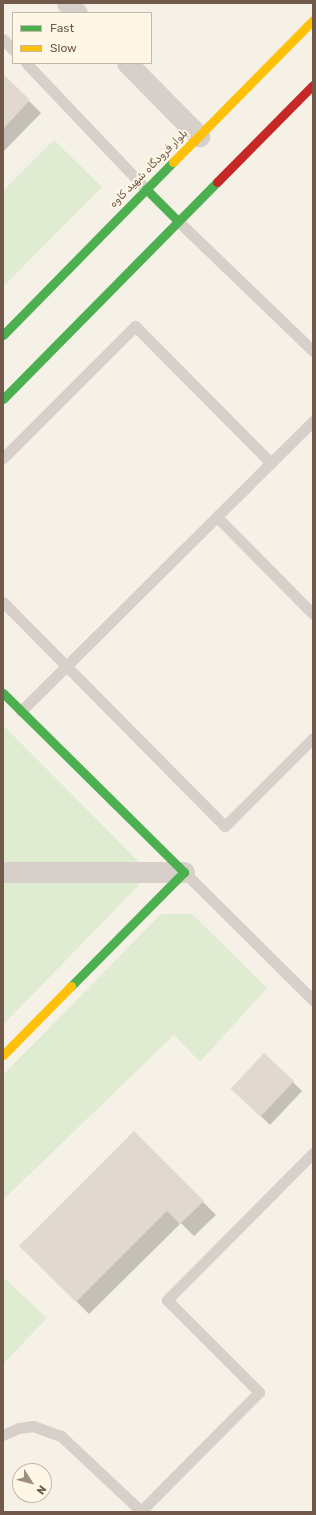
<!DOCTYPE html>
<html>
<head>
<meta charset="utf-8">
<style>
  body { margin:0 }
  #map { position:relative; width:316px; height:1515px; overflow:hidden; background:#f5f1e7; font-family:Rubik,"Noto Sans Arabic",sans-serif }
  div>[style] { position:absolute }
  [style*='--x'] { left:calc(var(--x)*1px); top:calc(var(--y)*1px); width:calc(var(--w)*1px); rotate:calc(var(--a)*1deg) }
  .green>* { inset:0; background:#dfecd2 }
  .shadow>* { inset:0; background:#0003 }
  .building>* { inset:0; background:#e1d9cf; transform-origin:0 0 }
  .lane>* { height:11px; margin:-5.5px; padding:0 5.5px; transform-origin:5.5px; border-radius:5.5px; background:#d7cfc9 }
  .street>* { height:21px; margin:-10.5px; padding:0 10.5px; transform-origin:10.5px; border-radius:10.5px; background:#d7cfc9 }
  .fast>* { height:9px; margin:-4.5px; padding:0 4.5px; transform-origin:4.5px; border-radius:4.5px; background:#4caf50 }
  .slow>* { height:9px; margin:-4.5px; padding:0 4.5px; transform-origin:4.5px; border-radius:4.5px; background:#ffc107 }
  .jam>* { height:9px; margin:-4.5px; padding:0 4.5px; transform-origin:4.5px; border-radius:4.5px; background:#c62828 }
  span { translate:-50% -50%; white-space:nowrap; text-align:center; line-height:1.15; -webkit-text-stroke:4px #fef7e7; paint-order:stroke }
  .street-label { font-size:11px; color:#715a49 }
  .frame { position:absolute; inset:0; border:4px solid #715a49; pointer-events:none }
  .legend { position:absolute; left:12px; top:12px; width:140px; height:52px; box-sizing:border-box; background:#fef7e7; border:1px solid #c6b8a8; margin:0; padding:5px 7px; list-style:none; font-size:12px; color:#715a49 }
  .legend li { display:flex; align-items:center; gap:8px; height:20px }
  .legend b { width:20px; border:1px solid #c6b8a8 }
  .north { position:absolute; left:12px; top:1463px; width:40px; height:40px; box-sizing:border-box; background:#fef7e7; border:1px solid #c6b8a8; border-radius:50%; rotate:126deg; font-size:11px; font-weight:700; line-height:16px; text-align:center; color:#715a49 }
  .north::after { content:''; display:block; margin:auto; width:14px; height:18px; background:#9f8f80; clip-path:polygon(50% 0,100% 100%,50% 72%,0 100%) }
</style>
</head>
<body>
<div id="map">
  <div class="green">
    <i style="clip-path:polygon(54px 140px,102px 187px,3px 287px,3px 191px)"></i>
    <i style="clip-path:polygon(3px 725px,139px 862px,138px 886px,3px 1025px)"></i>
    <i style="clip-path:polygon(161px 914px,192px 914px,267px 988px,200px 1062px,174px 1035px,3px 1200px,3px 1075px)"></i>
    <i style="clip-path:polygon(3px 1277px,47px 1318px,3px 1364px)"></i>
  </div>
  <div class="shadow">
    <i style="clip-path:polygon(3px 75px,41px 113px,3px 152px)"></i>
    <i style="clip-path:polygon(264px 1054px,302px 1091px,270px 1125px,241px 1097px)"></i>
    <i style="clip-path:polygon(134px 1133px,216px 1215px,194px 1236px,181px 1223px,89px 1314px,21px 1246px)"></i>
  </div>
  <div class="building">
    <i style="clip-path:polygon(3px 74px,30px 100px,3px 129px)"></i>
    <i style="left:264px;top:1053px;width:41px;height:49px;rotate:43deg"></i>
    <i style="clip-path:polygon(134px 1131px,204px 1201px,180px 1224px,167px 1211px,76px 1302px,19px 1246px)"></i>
  </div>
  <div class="lane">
    <i style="--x:3;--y:39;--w:15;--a:48"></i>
    <i style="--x:26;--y:63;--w:174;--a:46.4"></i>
    <i style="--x:178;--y:221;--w:187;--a:43.9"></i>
    <i style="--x:3;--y:458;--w:187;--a:-45"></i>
    <i style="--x:135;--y:326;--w:193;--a:45.2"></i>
    <i style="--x:217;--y:517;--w:136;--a:45.3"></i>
    <i style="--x:3;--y:602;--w:315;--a:45.3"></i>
    <i style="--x:225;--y:826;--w:124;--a:-45"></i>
    <i style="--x:21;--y:711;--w:412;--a:-44.8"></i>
    <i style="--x:184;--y:872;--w:182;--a:44.8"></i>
    <i style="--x:3;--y:1435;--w:17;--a:-24"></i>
    <i style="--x:19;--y:1428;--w:14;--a:-8"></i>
    <i style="--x:33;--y:1426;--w:30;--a:20"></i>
    <i style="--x:61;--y:1436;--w:110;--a:43.2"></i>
    <i style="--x:140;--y:1512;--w:169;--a:-45.2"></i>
    <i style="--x:259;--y:1392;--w:130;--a:-135"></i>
    <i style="--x:167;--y:1300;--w:207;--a:-45.2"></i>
  </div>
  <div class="street">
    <i style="--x:67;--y:3;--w:14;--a:45"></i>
    <i style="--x:127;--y:63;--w:103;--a:45.4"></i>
    <i style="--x:3;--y:872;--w:181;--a:0"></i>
  </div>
  <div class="fast">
    <i style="--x:146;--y:189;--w:45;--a:45"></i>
    <i style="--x:3;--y:335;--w:243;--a:-45.5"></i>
    <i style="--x:3;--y:399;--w:305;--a:-45.4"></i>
    <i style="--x:3;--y:693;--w:255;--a:44.7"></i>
    <i style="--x:184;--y:872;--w:161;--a:134.7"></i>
  </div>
  <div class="slow">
    <i style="--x:173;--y:162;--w:199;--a:-45.4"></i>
    <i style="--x:3;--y:1055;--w:97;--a:-45.4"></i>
  </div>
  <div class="jam">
    <i style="--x:217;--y:182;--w:136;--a:-45.3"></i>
  </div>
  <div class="street-label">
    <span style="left:149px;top:169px;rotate:-45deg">بلوار فرودگاه شهید کاوه</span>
  </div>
  <div class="frame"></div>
  <ul class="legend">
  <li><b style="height:5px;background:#4caf50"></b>Fast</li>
  <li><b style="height:5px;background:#ffc107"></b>Slow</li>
  </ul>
  <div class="north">N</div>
</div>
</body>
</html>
